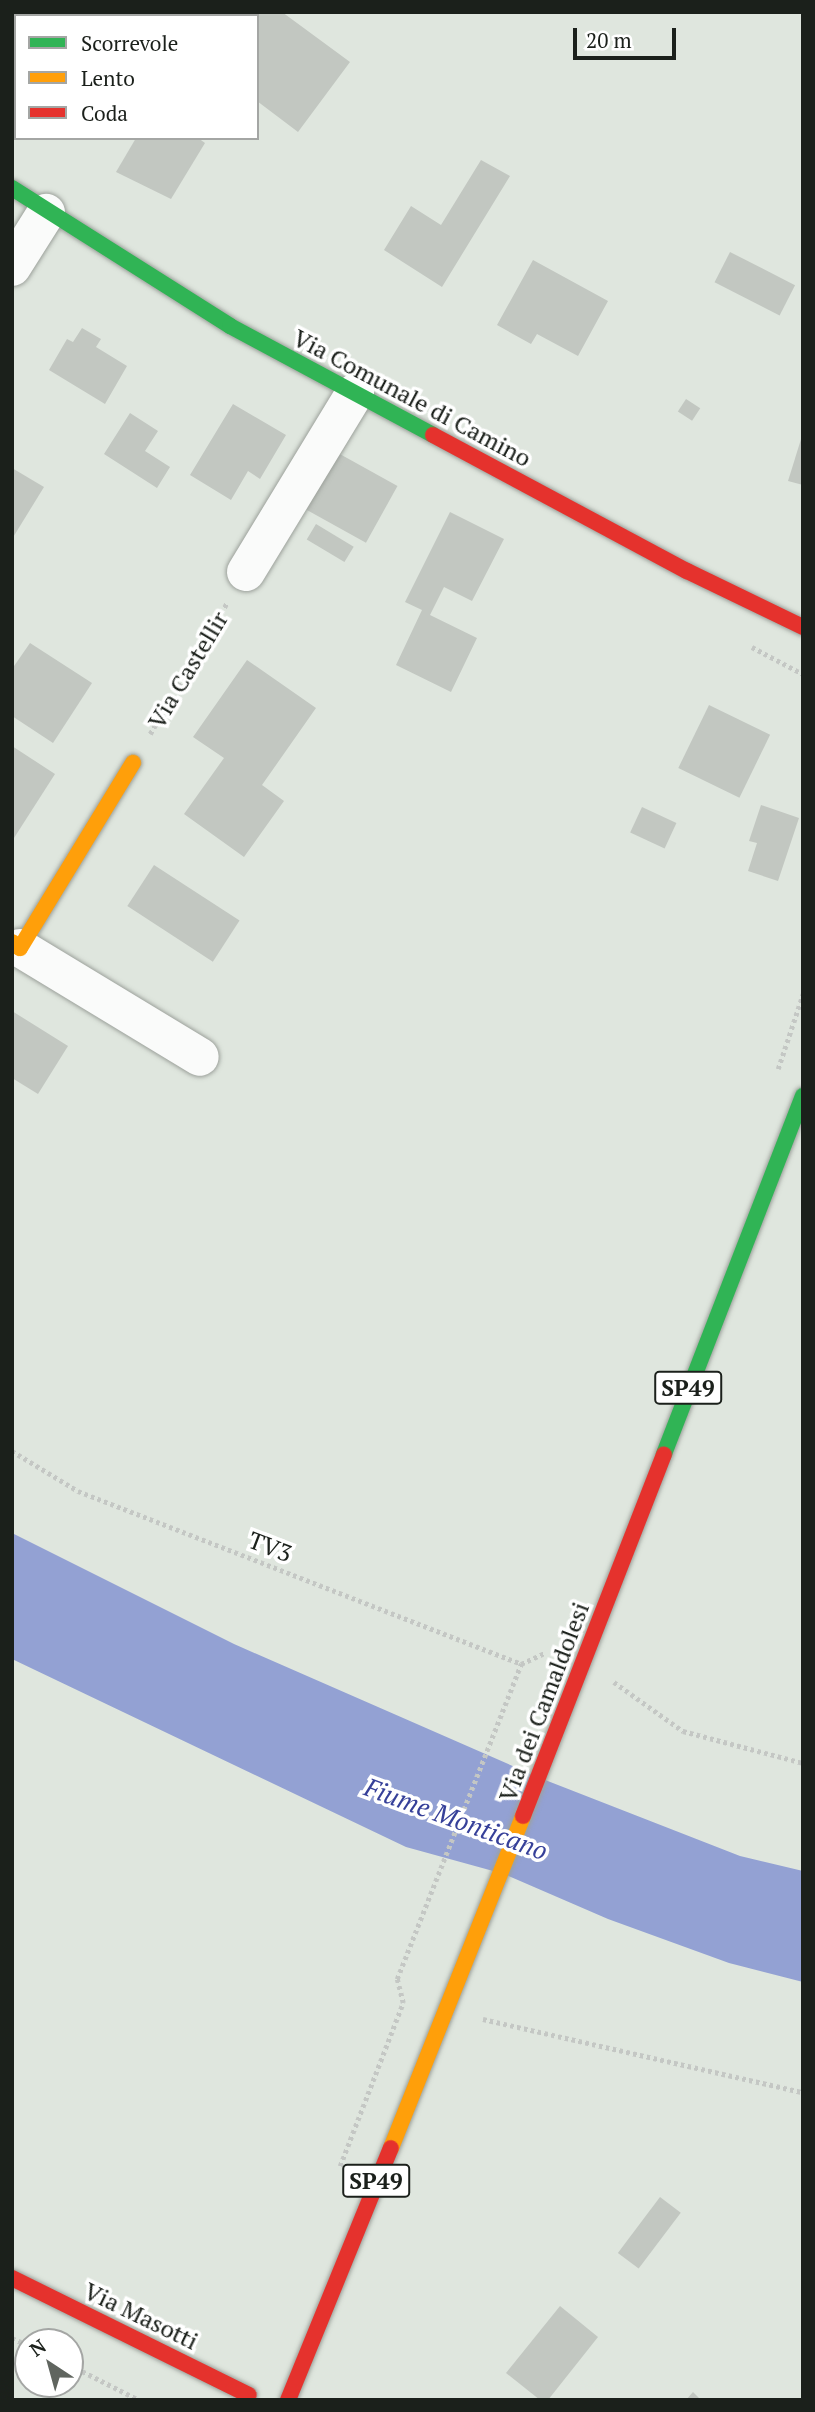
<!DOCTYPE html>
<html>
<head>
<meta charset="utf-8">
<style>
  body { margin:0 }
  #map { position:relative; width:815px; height:2412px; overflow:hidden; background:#dfe6de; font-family:"PT Serif",serif }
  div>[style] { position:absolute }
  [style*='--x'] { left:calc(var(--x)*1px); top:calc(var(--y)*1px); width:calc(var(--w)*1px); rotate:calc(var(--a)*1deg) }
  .water>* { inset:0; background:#93a1d3 }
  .building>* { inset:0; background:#c2c7c1; transform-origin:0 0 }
  .path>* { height:4.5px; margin-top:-2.25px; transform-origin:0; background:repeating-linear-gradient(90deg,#c4c7c4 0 3.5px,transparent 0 7px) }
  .roads { filter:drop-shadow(0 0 2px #9ca19b) drop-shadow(0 0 2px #9ca19b) }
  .street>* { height:38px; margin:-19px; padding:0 19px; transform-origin:19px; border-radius:19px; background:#fafbfa }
  .fast>* { height:16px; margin:-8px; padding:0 8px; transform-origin:8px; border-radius:8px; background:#30b455 }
  .slow>* { height:16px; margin:-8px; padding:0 8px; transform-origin:8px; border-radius:8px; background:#ff9f0a }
  .jam>* { height:16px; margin:-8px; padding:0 8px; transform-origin:8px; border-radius:8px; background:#e5322d }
  span { translate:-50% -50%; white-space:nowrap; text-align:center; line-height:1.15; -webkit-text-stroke:7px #fff; paint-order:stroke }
  .shield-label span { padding:2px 5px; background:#fff; border:2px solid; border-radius:5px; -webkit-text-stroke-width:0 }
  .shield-label { font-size:23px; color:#1b201b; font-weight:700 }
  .street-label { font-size:24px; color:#1b201b }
  .water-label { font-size:26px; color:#364099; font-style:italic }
  .frame { position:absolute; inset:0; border:14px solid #1b201b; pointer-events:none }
  .legend { position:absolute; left:14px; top:14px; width:245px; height:126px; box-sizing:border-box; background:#fff; border:2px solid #a4a6a4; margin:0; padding:9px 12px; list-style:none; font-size:21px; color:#1b201b }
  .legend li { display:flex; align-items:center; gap:14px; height:35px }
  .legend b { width:35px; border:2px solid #a4a6a4 }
  .north { position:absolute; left:14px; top:2328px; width:70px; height:70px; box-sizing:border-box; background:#fff; border:2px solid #a4a6a4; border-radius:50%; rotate:324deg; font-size:19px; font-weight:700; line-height:28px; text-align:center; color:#1b201b }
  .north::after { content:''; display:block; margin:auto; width:24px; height:32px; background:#60655f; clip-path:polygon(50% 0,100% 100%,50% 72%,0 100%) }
  .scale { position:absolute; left:573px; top:28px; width:103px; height:32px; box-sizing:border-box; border:4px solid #1b201b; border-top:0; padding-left:9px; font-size:21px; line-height:24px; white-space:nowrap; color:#1b201b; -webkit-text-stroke:5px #fff; paint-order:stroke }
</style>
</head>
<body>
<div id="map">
  <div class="water">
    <i style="clip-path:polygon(12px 1533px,234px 1644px,540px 1778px,740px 1856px,803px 1871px,803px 1982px,729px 1963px,608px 1919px,504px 1874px,406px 1847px,12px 1659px)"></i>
  </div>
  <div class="building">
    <i style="clip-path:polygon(24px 12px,43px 12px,21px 16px)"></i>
    <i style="clip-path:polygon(105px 12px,160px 12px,158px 16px)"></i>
    <i style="clip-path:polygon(234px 12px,282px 12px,350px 62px,298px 132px,257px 101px,257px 16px,232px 16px)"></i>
    <i style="left:12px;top:24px;width:4px;height:56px;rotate:27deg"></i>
    <i style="clip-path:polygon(136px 138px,198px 138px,205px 143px,171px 199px,116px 172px)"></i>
    <i style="clip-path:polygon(481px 160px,510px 176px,442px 287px,384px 250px,411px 206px,441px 225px)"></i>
    <i style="left:730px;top:252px;width:73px;height:34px;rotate:27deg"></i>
    <i style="clip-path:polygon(533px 260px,608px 301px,578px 356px,537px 334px,531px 344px,497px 325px)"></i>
    <i style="clip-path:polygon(82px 328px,101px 339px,96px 347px,127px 366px,105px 404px,49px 370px,67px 339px,73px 342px)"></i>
    <i style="left:686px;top:399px;width:17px;height:15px;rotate:33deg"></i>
    <i style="clip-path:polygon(233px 404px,286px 435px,260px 479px,248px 471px,231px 500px,190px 475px)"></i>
    <i style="clip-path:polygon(130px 413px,158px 431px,145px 451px,170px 467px,157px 488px,104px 454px)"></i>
    <i style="clip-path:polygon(802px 436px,803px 436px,803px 485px,788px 481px)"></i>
    <i style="left:338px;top:453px;width:68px;height:65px;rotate:29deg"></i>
    <i style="clip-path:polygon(12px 468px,44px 487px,12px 539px)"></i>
    <i style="clip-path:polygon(450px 512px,504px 539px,472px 601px,444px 587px,430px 615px,477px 638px,451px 692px,396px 665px,422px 610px,405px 602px)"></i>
    <i style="left:316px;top:524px;width:44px;height:18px;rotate:31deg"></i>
    <i style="clip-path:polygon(30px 643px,92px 683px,53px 743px,12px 716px,12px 669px)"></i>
    <i style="clip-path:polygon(247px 660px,316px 708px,262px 785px,284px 801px,244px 857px,184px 814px,224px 758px,193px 737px)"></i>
    <i style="left:709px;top:705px;width:68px;height:70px;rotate:26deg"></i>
    <i style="clip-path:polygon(12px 746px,55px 774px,14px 838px,12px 837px)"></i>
    <i style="clip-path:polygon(761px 805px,799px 818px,778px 881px,748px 871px,757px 843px,749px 841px)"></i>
    <i style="left:642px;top:807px;width:38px;height:28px;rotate:25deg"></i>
    <i style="left:154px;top:865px;width:102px;height:49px;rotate:33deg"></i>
    <i style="clip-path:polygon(12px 1011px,68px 1046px,38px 1094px,12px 1078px)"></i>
    <i style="left:660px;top:2197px;width:26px;height:70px;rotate:37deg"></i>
    <i style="clip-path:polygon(560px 2306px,598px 2337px,548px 2400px,540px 2400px,506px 2373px)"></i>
    <i style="clip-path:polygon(693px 2392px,701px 2400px,686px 2400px)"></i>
  </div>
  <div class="path">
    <i style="--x:752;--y:647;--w:58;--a:27.9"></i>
    <i style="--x:150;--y:734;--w:152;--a:-59.6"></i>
    <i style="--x:778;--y:1069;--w:79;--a:-71.6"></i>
    <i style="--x:12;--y:1451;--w:77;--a:31.2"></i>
    <i style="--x:78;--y:1491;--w:476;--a:21.3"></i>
    <i style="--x:521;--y:1664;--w:26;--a:-25"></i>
    <i style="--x:614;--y:1682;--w:85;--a:35.4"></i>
    <i style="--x:683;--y:1731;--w:124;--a:14.9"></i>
    <i style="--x:483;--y:2019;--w:328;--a:12.9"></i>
    <i style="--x:340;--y:2166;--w:175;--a:-68.9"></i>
    <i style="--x:403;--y:2003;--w:25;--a:-104"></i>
    <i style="--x:397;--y:1979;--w:339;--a:-68.5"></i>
    <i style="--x:12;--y:2338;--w:17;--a:24"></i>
    <i style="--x:70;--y:2365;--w:77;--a:26.9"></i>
  </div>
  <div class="roads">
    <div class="street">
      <i style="--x:12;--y:267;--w:64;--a:-57.8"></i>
      <i style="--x:246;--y:572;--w:210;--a:-58.7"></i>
      <i style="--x:20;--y:948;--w:210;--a:31.2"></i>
    </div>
    <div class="fast">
      <i style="--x:12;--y:188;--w:258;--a:32.3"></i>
      <i style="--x:230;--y:326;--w:230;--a:28.2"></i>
      <i style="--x:664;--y:1454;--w:384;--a:-68.8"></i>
    </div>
    <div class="slow">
      <i style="--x:12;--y:942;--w:10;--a:37"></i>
      <i style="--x:20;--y:948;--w:217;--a:-58.6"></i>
      <i style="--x:391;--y:2148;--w:357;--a:-68.3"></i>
    </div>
    <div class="jam">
      <i style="--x:433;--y:435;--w:288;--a:28.2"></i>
      <i style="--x:687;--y:571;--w:129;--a:25.8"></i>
      <i style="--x:523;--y:1816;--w:388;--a:-68.7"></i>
      <i style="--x:12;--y:2278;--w:264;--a:26.3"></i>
      <i style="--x:288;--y:2400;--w:272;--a:-67.8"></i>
    </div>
  </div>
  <div class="shield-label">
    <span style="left:688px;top:1388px">SP49</span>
    <span style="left:376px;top:2181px">SP49</span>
  </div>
  <div class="street-label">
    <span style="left:412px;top:398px;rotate:28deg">Via Comunale di Camino</span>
    <span style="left:188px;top:670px;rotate:-59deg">Via Castellir</span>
    <span style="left:270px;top:1547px;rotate:21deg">TV3</span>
    <span style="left:544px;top:1702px;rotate:-69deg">Via dei Camaldolesi</span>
    <span style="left:141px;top:2316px;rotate:26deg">Via Masotti</span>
  </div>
  <div class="water-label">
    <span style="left:456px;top:1819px;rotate:20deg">Fiume Monticano</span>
  </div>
  <div class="frame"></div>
  <ul class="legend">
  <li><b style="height:9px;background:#30b455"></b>Scorrevole</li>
  <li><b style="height:9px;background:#ff9f0a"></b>Lento</li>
  <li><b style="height:9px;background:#e5322d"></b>Coda</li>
  </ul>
  <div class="north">N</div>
  <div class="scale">20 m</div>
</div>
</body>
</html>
